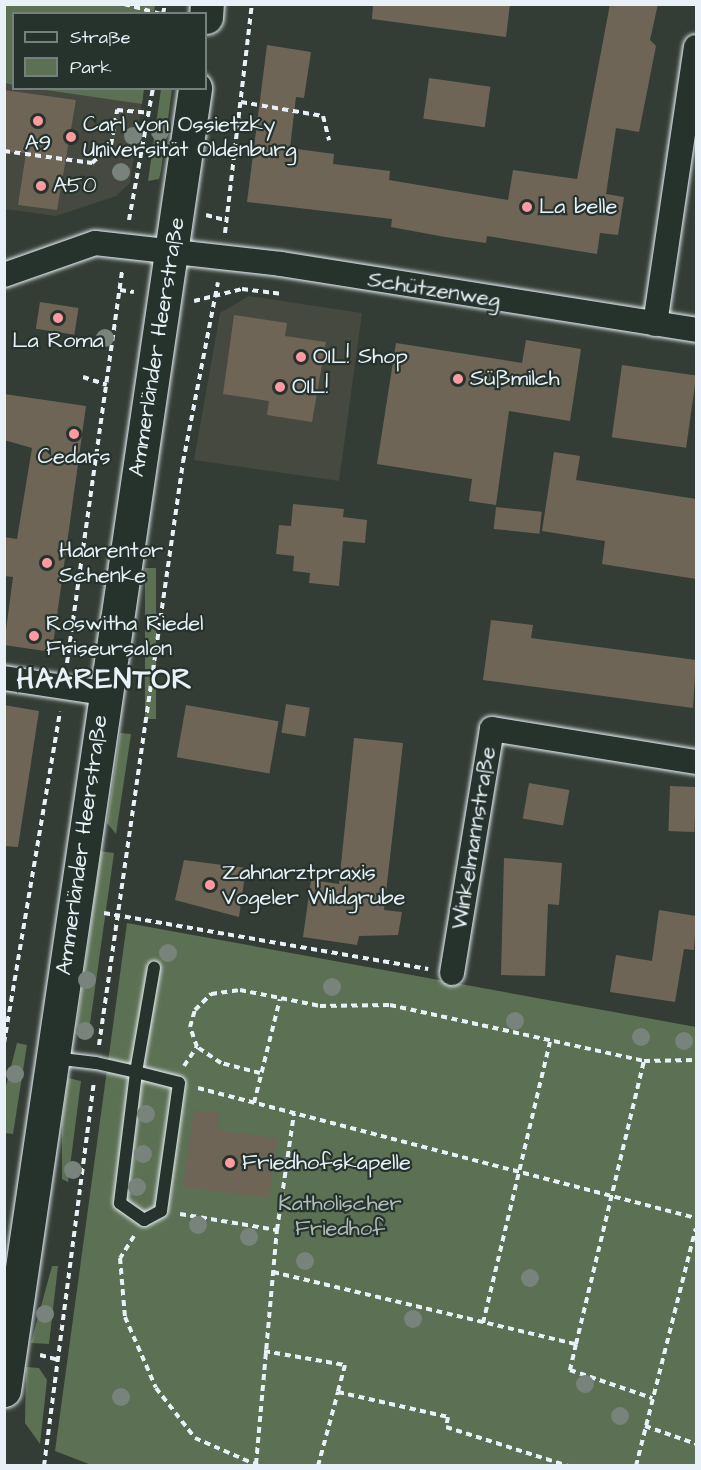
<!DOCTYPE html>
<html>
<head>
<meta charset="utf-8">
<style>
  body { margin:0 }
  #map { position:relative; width:701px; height:1470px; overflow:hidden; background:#343d35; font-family:"Architects Daughter",sans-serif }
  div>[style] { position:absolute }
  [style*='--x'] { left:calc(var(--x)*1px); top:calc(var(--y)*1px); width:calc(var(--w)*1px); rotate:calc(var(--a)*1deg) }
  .built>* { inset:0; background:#45493f }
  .green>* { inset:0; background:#5c7053; transform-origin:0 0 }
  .building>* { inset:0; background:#6e6557; transform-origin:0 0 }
  .path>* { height:4px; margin-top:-2px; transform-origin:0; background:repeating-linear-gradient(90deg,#e8f1f8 0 6px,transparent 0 10.5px) }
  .roads { filter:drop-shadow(0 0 2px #e8f1f8) drop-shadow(0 0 2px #e8f1f8) }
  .lane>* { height:12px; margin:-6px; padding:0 6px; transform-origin:6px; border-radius:6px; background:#26332d }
  .street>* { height:24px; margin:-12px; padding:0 12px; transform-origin:12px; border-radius:12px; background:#26332d }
  .secondary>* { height:33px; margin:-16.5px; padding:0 16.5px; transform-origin:16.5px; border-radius:16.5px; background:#26332d }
  .trees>* { width:18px; height:18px; margin:-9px; border-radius:50%; background:#78837c }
  .dots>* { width:16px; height:16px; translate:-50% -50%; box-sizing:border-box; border:3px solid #26332d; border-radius:50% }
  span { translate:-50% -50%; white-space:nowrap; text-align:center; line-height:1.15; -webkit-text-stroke:4.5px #26332d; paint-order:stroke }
  .poi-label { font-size:22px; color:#e8f1f8 }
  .left { translate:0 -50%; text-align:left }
  .street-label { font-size:22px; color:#e8f1f8 }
  .park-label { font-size:22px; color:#b0bdb6 }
  .district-label { font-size:28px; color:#e8f1f8; font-weight:700; letter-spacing:1.5px }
  .frame { position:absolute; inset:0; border:6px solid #e8f1f8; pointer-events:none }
  .legend { position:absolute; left:12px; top:12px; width:195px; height:78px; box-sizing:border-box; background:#26332d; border:2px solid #747f7e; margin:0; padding:8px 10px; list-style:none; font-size:18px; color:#e8f1f8 }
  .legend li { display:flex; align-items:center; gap:12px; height:30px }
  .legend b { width:30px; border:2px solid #747f7e }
</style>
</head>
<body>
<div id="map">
  <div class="built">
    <i style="clip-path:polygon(5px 5px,155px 5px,154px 13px,14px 14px,14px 88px,144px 89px,130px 183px,116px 196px,56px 216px,5px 209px)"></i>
    <i style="clip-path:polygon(249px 296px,362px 313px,339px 481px,194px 460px,220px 313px)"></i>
  </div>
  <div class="green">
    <i style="clip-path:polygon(4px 5px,5px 4px,155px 5px,154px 13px,14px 14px,13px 85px,5px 83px)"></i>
    <i style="clip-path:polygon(39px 89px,144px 89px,142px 104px)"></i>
    <i style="clip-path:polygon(161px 89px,172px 89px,161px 170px,159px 179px,148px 181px)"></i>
    <i style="left:145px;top:568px;width:11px;height:151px"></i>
    <i style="clip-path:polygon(120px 733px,131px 734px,116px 834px,107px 823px)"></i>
    <i style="left:114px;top:853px;width:184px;height:13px;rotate:98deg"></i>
    <i style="clip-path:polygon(127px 923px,696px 1027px,696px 1465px,94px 1466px,55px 1451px)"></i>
    <i style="clip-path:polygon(17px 1043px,27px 1045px,13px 1134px,5px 1133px,4px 1094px)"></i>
    <i style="clip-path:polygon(68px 1078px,81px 1081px,68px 1182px,62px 1179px,62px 1122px)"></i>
    <i style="clip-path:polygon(52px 1266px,58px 1266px,49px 1344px,31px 1343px)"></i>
    <i style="clip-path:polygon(26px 1367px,39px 1368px,47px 1380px,40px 1444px,25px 1423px)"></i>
  </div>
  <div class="building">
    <i style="clip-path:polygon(373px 4px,510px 4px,506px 37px,372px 19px)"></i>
    <i style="clip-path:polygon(610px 4px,658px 4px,650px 40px,656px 46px,639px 132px,616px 128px,606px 194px,624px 197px,618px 235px,600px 233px,597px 254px,487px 236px,486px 243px,445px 237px,391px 227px,392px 219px,247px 202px,267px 45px,311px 52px,304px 98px,296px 97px,290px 148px,334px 154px,333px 164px,390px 171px,389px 180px,508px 200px,513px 170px,577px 179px)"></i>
    <i style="left:429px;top:78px;width:62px;height:41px;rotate:8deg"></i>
    <i style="clip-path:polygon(4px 90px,76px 100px,57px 210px,18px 205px,26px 153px,4px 152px)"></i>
    <i style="left:40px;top:302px;width:39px;height:27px;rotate:9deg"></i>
    <i style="clip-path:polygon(234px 315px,287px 323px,285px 336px,326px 342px,312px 422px,267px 415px,269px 401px,223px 394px)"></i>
    <i style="clip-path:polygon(526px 340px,581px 349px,570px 421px,509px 411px,496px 505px,469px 501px,472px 479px,377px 464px,396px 343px,522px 363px)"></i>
    <i style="left:622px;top:365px;width:75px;height:73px;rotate:8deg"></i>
    <i style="clip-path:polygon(4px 394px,86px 406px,52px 652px,4px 645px,13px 577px,4px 576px,4px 537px,17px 539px,32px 448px,4px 440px)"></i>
    <i style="clip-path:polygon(554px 452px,580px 456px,576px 480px,696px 499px,696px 579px,602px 564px,605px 541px,542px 531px)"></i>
    <i style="clip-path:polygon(293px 504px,344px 509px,343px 517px,367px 520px,365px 543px,343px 541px,339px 586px,309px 583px,310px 573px,293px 571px,294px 556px,276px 554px,279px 525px,291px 526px)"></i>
    <i style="left:496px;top:507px;width:46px;height:22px;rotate:6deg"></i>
    <i style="clip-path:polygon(491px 620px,533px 625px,531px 638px,696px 660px,693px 708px,483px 680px)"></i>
    <i style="left:286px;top:704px;width:24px;height:29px;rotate:9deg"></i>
    <i style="clip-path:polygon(4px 705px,39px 711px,18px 847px,4px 846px)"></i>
    <i style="left:186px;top:705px;width:94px;height:53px;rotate:10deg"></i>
    <i style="clip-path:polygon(354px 738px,403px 743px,384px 910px,402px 912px,398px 935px,359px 936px,357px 945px,303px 937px,311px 880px,339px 884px)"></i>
    <i style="left:529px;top:783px;width:41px;height:36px;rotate:10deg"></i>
    <i style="left:670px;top:786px;width:26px;height:45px;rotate:2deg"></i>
    <i style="clip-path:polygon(504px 858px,562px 863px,559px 905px,548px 904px,545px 976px,501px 975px)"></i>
    <i style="clip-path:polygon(184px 860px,246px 868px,239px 917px,175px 900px)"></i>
    <i style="clip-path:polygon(659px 910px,696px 916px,694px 950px,684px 949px,675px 1002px,610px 992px,616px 955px,652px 961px)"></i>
    <i style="clip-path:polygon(194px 1110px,219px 1113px,217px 1130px,277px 1138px,269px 1198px,183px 1187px)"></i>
  </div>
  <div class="path">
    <i style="--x:124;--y:4;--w:38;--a:15"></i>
    <i style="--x:163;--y:14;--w:10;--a:-79"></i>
    <i style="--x:241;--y:102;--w:83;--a:9.7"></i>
    <i style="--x:323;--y:116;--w:25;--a:76"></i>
    <i style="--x:4;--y:151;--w:89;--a:7.8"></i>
    <i style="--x:92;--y:163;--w:26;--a:-43"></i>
    <i style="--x:111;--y:145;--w:36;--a:-80"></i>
    <i style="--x:117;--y:110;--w:32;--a:5"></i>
    <i style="--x:206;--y:215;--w:20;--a:15"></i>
    <i style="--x:129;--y:220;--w:134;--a:-79.7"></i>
    <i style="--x:225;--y:233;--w:231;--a:-83.3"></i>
    <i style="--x:120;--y:290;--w:14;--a:8"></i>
    <i style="--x:194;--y:301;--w:49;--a:-14"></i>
    <i style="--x:242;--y:289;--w:41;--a:7"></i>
    <i style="--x:83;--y:377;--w:25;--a:18"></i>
    <i style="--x:67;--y:663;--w:395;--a:-82"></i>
    <i style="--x:104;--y:913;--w:329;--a:9.8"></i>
    <i style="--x:4;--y:1043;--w:336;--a:-80.4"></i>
    <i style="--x:99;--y:1045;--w:589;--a:-81.8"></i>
    <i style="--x:183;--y:462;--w:183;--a:-79"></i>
    <i style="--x:184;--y:1066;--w:23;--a:-56"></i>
    <i style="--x:260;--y:1073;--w:40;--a:-165.6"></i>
    <i style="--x:221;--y:1063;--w:29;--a:-146"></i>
    <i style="--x:197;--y:1047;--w:21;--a:-109"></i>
    <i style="--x:190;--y:1027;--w:18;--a:-74"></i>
    <i style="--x:195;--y:1010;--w:23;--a:-45"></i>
    <i style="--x:211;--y:994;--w:29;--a:-8"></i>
    <i style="--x:240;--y:990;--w:82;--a:11.3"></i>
    <i style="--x:320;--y:1006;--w:70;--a:-0.8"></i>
    <i style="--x:390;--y:1005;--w:260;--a:12.4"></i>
    <i style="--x:644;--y:1061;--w:52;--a:-1.1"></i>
    <i style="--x:198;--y:1088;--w:515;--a:14.63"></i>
    <i style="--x:254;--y:1103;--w:107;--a:-76"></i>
    <i style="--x:180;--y:1214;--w:98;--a:9.4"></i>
    <i style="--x:277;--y:1230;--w:118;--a:-81.7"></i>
    <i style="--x:134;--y:1236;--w:26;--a:122"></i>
    <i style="--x:120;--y:1258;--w:59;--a:85.2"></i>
    <i style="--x:125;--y:1317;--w:77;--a:66.4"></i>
    <i style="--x:156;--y:1388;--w:63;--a:52"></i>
    <i style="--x:195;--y:1438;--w:70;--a:23.6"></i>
    <i style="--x:273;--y:1272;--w:311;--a:13.4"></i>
    <i style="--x:576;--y:1344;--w:27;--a:103"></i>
    <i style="--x:570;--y:1370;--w:87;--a:18.9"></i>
    <i style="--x:483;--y:1323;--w:289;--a:-76.6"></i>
    <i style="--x:576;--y:1344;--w:291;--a:-76.5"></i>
    <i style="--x:264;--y:1351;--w:82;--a:9.8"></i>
    <i style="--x:345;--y:1365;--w:28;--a:105"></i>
    <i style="--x:338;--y:1392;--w:113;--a:12.8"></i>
    <i style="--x:448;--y:1417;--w:10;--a:101"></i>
    <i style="--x:446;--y:1427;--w:128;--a:17.7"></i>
    <i style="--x:40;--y:1355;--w:20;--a:15"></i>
    <i style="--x:645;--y:1426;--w:54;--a:19.4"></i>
    <i style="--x:256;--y:1464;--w:235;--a:-84.9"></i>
    <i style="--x:44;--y:1466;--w:387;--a:-82.6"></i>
    <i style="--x:318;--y:1466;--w:77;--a:-74.9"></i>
    <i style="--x:636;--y:1466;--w:245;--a:-75.9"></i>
  </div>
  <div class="roads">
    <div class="lane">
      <i style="--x:54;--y:1058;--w:42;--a:6.8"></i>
      <i style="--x:96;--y:1063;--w:41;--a:12.7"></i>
      <i style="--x:136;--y:1072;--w:44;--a:14.3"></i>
      <i style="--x:179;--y:1083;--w:129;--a:98"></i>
      <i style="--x:161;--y:1211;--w:19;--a:152"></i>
      <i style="--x:144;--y:1220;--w:29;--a:-145"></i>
      <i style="--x:120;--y:1203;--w:132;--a:-83"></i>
      <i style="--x:136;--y:1072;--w:106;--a:-80.2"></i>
    </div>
    <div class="street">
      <i style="--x:4;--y:275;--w:96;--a:-19.4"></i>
      <i style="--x:95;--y:243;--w:187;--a:6.4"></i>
      <i style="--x:281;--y:264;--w:420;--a:9"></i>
      <i style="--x:655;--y:324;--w:280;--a:-81.6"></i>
      <i style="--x:4;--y:678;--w:100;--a:8.6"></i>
      <i style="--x:452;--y:973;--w:247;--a:-80.7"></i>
      <i style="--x:492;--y:729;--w:207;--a:9.2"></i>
    </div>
    <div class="secondary">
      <i style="--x:206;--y:17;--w:13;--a:-86"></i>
      <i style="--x:4;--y:1390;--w:1316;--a:-81.65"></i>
    </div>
  </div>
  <div class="trees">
    <i style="left:160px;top:132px"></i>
    <i style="left:133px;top:136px"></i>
    <i style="left:121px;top:172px"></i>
    <i style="left:105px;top:338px"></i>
    <i style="left:168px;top:953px"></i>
    <i style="left:87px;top:980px"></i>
    <i style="left:332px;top:987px"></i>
    <i style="left:515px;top:1021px"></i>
    <i style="left:85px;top:1031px"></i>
    <i style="left:641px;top:1037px"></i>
    <i style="left:684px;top:1041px"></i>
    <i style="left:15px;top:1074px"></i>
    <i style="left:146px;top:1114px"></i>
    <i style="left:143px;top:1154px"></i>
    <i style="left:73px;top:1170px"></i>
    <i style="left:137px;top:1187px"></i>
    <i style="left:198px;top:1225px"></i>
    <i style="left:249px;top:1237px"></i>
    <i style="left:305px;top:1261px"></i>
    <i style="left:530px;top:1278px"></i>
    <i style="left:45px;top:1314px"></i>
    <i style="left:413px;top:1319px"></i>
    <i style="left:585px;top:1384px"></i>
    <i style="left:121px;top:1397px"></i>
    <i style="left:620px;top:1416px"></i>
  </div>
  <div class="dots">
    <i style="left:38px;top:121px;background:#ff9aa2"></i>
    <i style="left:71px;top:137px;background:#ff9aa2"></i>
    <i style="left:41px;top:186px;background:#ff9aa2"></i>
    <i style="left:527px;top:207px;background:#ff9aa2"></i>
    <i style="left:58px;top:318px;background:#ff9aa2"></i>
    <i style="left:301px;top:357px;background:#ff9aa2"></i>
    <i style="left:458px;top:379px;background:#ff9aa2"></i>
    <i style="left:280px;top:387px;background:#ff9aa2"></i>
    <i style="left:74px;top:434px;background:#ff9aa2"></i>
    <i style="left:47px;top:563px;background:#ff9aa2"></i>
    <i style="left:34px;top:636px;background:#ff9aa2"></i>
    <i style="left:210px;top:885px;background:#ff9aa2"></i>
    <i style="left:230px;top:1163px;background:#ff9aa2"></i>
  </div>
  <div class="poi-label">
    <span class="left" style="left:83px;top:137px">Carl von Ossietzky<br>Universität Oldenburg</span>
    <span style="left:38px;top:144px">A9</span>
    <span class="left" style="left:53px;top:186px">A50</span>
    <span class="left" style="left:539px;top:207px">La belle</span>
    <span style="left:58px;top:341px">La Roma</span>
    <span class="left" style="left:313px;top:357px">OIL! Shop</span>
    <span class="left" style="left:470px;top:379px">Süßmilch</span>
    <span class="left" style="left:292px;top:387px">OIL!</span>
    <span style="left:74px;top:457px">Cedars</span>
    <span class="left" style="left:59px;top:563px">Haarentor<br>Schenke</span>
    <span class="left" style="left:46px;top:636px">Roswitha Riedel<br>Friseursalon</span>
    <span class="left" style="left:222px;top:885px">Zahnarztpraxis<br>Vogeler Wildgrube</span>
    <span class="left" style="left:242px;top:1163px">Friedhofskapelle</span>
  </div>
  <div class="street-label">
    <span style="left:434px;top:290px;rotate:9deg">Schützenweg</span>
    <span style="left:157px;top:347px;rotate:-81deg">Ammerländer Heerstraße</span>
    <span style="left:474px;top:838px;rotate:-81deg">Winkelmannstraße</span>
    <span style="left:82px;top:845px;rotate:-82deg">Ammerländer Heerstraße</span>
  </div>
  <div class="park-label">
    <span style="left:340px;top:1216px">Katholischer<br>Friedhof</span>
  </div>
  <div class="district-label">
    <span style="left:105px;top:680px">HAARENTOR</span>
  </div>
  <div class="frame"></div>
  <ul class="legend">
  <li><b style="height:8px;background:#26332d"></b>Straße</li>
  <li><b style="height:16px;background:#5c7053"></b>Park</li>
  </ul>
</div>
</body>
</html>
